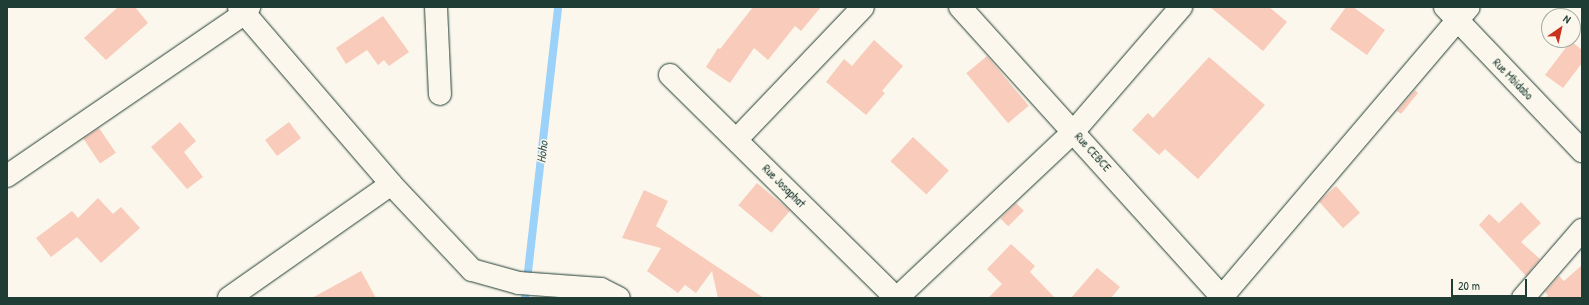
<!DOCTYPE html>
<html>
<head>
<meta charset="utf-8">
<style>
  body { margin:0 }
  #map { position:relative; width:1589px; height:305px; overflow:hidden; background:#fbf7ec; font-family:"Patrick Hand",sans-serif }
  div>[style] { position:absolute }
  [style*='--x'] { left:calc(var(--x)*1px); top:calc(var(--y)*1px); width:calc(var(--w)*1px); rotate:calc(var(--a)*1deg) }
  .stream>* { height:8px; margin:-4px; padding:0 4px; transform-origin:4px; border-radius:4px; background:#9cd1fa }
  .building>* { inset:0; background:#f8cbbb; transform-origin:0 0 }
  .roads { filter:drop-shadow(0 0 1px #1f3d34) drop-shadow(0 0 1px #1f3d34) }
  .minor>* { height:22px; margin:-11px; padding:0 11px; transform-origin:11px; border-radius:11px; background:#fbf7ec }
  span { translate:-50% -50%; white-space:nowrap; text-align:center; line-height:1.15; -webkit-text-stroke:3px #fbf7ec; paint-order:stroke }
  .street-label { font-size:12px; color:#1f3d34 }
  .water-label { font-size:13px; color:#385b5c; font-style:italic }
  .frame { position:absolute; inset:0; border:8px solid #1f3d34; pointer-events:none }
  .north { position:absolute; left:1541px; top:8px; width:40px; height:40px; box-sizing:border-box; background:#fbf7ec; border:1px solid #a3ada2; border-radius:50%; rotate:34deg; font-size:11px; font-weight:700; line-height:16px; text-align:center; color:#1f3d34 }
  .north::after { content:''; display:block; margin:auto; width:14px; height:18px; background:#c8321e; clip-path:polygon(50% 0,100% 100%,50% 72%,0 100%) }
  .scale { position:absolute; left:1451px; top:279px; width:76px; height:18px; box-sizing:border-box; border:2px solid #1f3d34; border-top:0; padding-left:5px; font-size:12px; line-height:14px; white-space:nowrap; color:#1f3d34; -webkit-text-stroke:3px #fbf7ec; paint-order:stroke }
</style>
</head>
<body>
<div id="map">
  <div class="stream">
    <i style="--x:525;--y:298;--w:293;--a:-83.5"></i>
  </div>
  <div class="building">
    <i style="clip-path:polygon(118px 7px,135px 7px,148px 23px,106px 60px,84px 38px)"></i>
    <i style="clip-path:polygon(753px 7px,821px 7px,801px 31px,795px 26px,768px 60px,754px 48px,730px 83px,706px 67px,718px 48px,720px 49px)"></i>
    <i style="clip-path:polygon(1210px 7px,1269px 7px,1287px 22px,1263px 51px)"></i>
    <i style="clip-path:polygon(1346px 7px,1353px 7px,1385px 30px,1367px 55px,1330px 29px)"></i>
    <i style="clip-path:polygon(383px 16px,409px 52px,389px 66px,384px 60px,378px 65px,367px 50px,346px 64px,336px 48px)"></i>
    <i style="clip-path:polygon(874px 40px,903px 66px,882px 91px,885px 93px,866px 115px,826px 82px,844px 59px,852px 66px)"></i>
    <i style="clip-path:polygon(1571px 41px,1582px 50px,1582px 63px,1563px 88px,1545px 75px)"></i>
    <i style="left:987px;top:56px;width:65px;height:27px;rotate:50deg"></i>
    <i style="clip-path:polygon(1209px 57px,1265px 105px,1198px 179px,1165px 149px,1159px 155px,1132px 130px,1148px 113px,1153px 118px)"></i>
    <i style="clip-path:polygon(1415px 90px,1418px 93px,1401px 114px,1397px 111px)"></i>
    <i style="clip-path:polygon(180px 122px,196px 141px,184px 152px,203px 177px,187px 189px,151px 147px)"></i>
    <i style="left:289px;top:122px;width:20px;height:30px;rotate:53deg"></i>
    <i style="left:99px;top:128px;width:30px;height:19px;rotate:56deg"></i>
    <i style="left:913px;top:137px;width:49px;height:33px;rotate:43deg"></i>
    <i style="left:757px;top:183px;width:43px;height:29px;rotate:40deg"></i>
    <i style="left:1336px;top:186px;width:36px;height:23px;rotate:48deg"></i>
    <i style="clip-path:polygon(644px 190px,668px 201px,656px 226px,764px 298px,718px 298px,712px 271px,696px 293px,685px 285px,678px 293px,647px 271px,661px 248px,622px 238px)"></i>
    <i style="clip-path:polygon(98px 198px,113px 214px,121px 207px,140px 228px,101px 263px,77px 237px,51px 257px,36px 238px,72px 211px,78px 218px)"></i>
    <i style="clip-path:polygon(1521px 202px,1541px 223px,1521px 242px,1540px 259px,1526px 276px,1479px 225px,1489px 214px,1499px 223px)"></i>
    <i style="left:1016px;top:203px;width:11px;height:22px;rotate:45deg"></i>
    <i style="clip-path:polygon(1011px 244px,1035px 266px,1030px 272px,1055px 298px,988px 298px,1002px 284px,987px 269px)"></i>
    <i style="clip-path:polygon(1582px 265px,1582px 298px,1545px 298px,1548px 295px,1545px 292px,1559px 276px,1564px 281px)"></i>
    <i style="clip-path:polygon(1097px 268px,1120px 287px,1111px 298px,1071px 298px)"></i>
    <i style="clip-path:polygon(361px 271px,376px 298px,312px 298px)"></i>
  </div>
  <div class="roads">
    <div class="minor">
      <i style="--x:239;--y:7;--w:233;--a:49.3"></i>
      <i style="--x:391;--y:184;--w:118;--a:46.7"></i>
      <i style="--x:472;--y:270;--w:49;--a:15.5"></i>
      <i style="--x:519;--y:283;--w:82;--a:4.2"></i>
      <i style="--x:601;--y:289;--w:20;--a:27"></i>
      <i style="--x:436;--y:7;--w:87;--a:87.4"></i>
      <i style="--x:960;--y:7;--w:392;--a:47.9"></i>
      <i style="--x:1445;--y:7;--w:199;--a:46.4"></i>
      <i style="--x:670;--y:75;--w:317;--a:44.6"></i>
      <i style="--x:737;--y:139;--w:182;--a:-46.3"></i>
      <i style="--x:7;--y:176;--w:287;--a:-34.4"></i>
      <i style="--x:244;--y:14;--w:9;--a:-54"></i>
      <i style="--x:229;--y:298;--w:198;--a:-35.1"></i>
      <i style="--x:897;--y:298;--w:243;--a:-43.3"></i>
      <i style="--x:1074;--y:131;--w:164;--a:-49.2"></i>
      <i style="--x:1221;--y:298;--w:382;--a:-49.6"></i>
      <i style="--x:1523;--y:298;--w:90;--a:-49.1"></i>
    </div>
  </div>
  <div class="street-label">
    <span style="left:1513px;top:79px;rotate:46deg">Rue Mbidabo</span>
    <span style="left:1093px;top:152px;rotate:48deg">Rue CEBCE</span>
    <span style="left:784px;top:186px;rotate:45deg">Rue Josaphat</span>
  </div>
  <div class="water-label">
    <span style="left:542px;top:152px;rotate:-83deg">Hoho</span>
  </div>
  <div class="frame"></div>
  <div class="north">N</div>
  <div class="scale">20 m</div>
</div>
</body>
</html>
